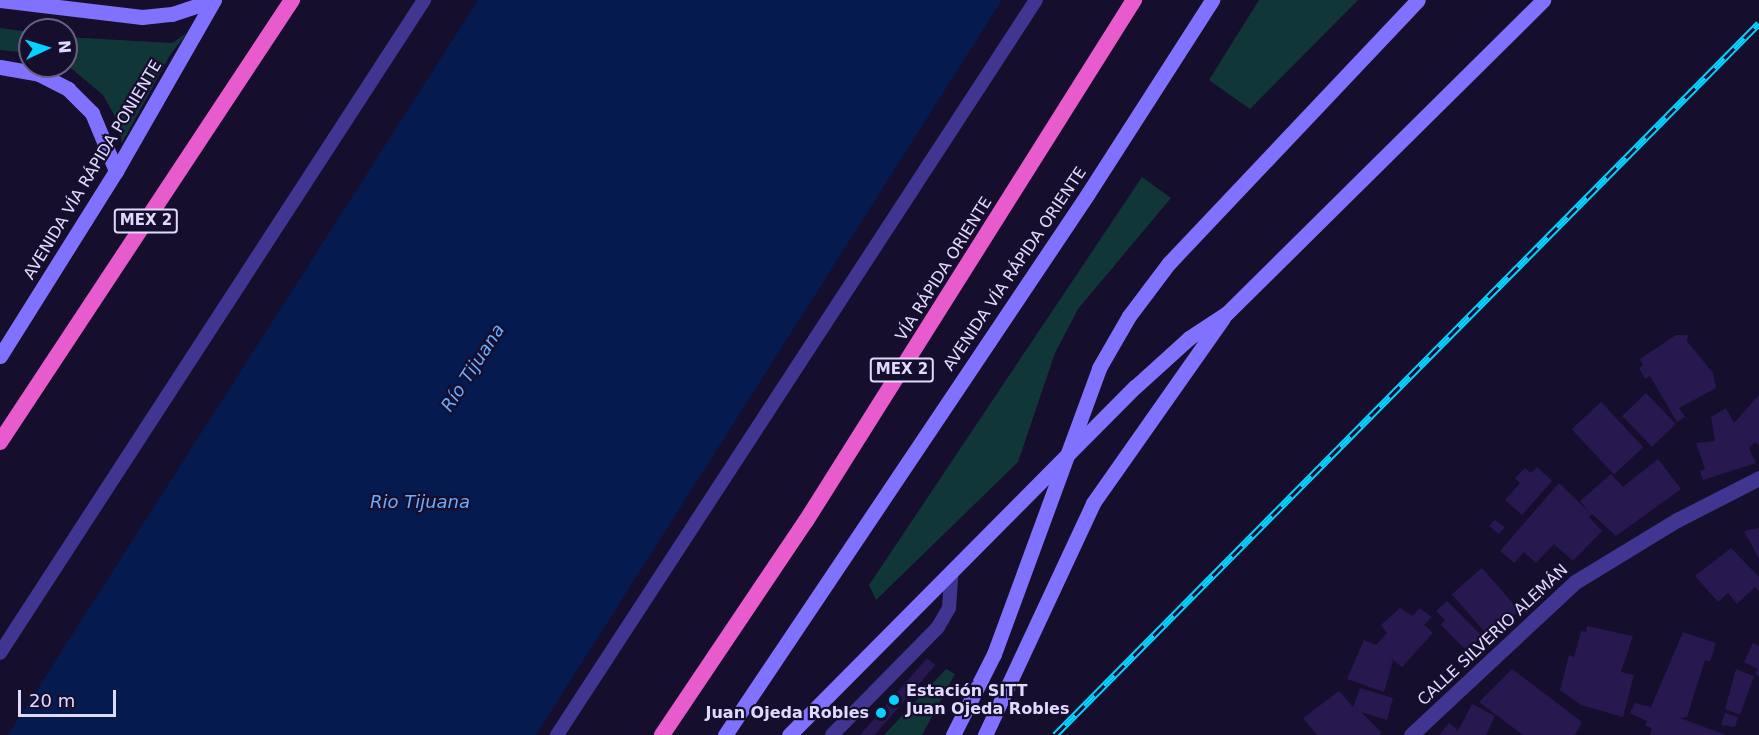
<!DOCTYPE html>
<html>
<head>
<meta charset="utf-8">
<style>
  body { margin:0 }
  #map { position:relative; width:1759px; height:735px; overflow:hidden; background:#160e2d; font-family:"DejaVu Sans",sans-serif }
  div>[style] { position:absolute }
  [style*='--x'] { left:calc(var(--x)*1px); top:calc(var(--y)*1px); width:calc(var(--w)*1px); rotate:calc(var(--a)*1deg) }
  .green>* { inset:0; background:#113638 }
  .water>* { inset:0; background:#051a4f }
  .building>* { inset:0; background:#281850; transform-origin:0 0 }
  .service>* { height:14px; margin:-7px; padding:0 7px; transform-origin:7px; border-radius:7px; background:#403590 }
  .minor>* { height:15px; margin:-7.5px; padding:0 7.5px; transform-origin:7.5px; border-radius:7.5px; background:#403590 }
  .secondary>* { height:15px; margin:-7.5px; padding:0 7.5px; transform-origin:7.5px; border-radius:7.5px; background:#8171ff }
  .trunk>* { height:16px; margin:-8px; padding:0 8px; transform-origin:8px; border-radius:8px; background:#e85bcc }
  .rail>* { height:7px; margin-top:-3.5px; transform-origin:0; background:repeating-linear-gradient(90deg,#160e2d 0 14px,#06d1ff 0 28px); box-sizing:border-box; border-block:2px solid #06d1ff }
  .secondary-bridge>* { height:15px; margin:-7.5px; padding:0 7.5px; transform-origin:7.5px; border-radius:7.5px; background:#8171ff }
  .dots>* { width:16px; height:16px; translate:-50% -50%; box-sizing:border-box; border:3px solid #160e2d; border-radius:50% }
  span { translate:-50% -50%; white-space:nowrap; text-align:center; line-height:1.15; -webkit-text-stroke:4.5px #160e2d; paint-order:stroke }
  .shield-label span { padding:2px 4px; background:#160e2d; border:2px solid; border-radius:4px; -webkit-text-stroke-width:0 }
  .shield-label { font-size:15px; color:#e1daff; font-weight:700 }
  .street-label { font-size:16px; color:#e1daff }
  .poi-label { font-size:16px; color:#e1daff; font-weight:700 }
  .left { translate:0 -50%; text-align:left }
  .right { translate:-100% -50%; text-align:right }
  .water-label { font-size:18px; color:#68adff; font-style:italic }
  .north { position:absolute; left:18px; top:18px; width:60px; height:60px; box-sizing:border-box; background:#160e2d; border:2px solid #676081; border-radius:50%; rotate:86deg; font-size:16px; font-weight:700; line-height:24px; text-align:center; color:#e1daff }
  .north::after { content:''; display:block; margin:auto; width:21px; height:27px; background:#06d1ff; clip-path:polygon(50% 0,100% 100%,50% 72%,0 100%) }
  .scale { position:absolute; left:18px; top:690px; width:98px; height:27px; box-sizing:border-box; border:3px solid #e1daff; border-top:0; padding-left:8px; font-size:18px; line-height:21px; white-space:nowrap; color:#e1daff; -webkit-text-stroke:4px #160e2d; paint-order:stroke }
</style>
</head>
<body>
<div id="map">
  <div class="green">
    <i style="clip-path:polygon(1259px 0,1358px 0,1250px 109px,1209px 80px)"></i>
    <i style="clip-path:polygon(0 28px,30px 32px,30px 53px,0 50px)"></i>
    <i style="clip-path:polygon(187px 33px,170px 55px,122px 143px,118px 122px,103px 95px,66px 64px,66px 37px,172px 43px)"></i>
    <i style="clip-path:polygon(1142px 177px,1171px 198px,1078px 309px,1055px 353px,1018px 462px,876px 600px,869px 585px)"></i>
    <i style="clip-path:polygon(946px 669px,955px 674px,922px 735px,884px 735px)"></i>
  </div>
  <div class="water">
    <i style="clip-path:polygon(478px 0,1002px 0,536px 735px,8px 735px)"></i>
  </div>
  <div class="building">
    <i style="clip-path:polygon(1676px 335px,1688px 335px,1687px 341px,1713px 373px,1716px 388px,1679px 408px,1685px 417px,1677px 422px,1650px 376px,1645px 379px,1639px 368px,1643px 365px,1640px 359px)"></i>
    <i style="left:1646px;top:393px;width:43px;height:33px;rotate:46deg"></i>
    <i style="clip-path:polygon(1759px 395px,1759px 445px,1755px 442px,1749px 448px,1756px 463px,1703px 480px,1700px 471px,1705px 469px,1696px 443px,1715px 441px,1711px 417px,1726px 408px,1734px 423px)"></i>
    <i style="left:1601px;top:402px;width:62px;height:40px;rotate:47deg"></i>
    <i style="clip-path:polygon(1658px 459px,1681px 489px,1616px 536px,1592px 514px,1589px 517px,1602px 531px,1573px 561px,1554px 544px,1536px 563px,1524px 552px,1514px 563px,1500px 551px,1559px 483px,1590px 513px,1580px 501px,1611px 474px,1623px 487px)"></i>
    <i style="clip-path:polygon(1537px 467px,1552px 481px,1522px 515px,1505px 500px,1520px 483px,1515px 478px,1525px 468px,1531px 473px)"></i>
    <i style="clip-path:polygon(1495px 520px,1505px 527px,1499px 534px,1489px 526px)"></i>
    <i style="clip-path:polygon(1759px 528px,1759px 559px,1744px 531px)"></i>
    <i style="clip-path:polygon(1731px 548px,1759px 577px,1759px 591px,1755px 587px,1737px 604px,1728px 593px,1718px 602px,1695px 576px)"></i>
    <i style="left:1482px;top:568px;width:57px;height:40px;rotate:49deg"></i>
    <i style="clip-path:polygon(1447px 601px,1482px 636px,1466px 650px,1441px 625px,1445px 620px,1436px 611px)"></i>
    <i style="clip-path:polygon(1400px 608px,1413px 616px,1419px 608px,1432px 617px,1424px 625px,1433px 633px,1402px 667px,1388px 656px,1393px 661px,1384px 692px,1347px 679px,1364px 640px,1376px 645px,1387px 633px,1381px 625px)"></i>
    <i style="clip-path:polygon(1587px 626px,1633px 636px,1621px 672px,1634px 675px,1623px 717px,1581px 705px,1560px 690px,1569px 655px,1574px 657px,1581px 631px,1586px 632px)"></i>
    <i style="clip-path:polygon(1683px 632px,1716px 643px,1710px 662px,1705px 660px,1687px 717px,1680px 718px,1726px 735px,1650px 735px,1652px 728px,1645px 725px,1647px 721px,1630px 713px,1635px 703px,1651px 707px)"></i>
    <i style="clip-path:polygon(1753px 643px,1759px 646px,1759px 676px,1755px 674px,1758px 669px,1744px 662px)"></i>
    <i style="left:927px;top:658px;width:11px;height:107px;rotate:41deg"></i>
    <i style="clip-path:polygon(1512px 669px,1582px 722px,1575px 735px,1523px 735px,1479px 702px)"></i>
    <i style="clip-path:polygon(1736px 669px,1754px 676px,1740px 715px,1725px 709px)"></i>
    <i style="clip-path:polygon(1360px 688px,1393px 698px,1387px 720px,1361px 712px,1382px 733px,1379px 735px,1317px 735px,1303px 718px,1339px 691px,1353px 707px)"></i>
    <i style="clip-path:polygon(1472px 704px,1495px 716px,1486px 735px,1439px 735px,1449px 723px,1458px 731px)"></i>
    <i style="clip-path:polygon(1725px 713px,1738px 717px,1735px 727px,1721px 725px)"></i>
  </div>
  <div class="service">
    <i style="--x:0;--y:653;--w:779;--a:-57"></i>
    <i style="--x:557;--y:735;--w:877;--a:-56.91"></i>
    <i style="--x:832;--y:735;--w:151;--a:-45.5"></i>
    <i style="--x:938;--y:627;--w:22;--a:-60"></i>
    <i style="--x:949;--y:608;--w:32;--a:-86"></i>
  </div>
  <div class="minor">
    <i style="--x:1411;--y:735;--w:224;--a:-43"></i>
    <i style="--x:1575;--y:582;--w:119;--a:-31.3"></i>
    <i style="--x:1677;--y:520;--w:92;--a:-27.1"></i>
  </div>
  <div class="secondary">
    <i style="--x:0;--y:0;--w:143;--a:6.8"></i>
    <i style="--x:142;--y:17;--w:30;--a:-6"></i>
    <i style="--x:172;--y:14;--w:44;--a:-18.4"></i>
    <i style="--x:0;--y:67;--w:40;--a:10"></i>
    <i style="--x:39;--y:74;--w:33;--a:27"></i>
    <i style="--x:68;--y:89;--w:34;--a:45"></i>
    <i style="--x:92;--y:113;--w:63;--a:67.5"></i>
    <i style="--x:1169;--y:263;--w:362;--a:-46.6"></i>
    <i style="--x:0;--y:356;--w:218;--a:-57.9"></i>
    <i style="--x:116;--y:171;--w:197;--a:-60.2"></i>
    <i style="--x:725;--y:735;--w:650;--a:-56.16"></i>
    <i style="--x:1087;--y:195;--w:232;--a:-57.3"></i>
    <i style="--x:789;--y:735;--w:491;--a:-45.2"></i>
    <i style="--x:1135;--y:387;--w:73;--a:-42.2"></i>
    <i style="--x:1189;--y:338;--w:45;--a:-33.3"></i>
    <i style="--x:1227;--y:313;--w:445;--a:-44.7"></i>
    <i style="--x:985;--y:735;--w:256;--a:-65"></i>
    <i style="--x:1093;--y:503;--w:226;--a:-54.9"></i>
  </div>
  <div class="trunk">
    <i style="--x:0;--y:442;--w:530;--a:-56.55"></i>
    <i style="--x:662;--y:735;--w:258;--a:-56.1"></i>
    <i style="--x:806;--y:521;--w:616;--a:-57.81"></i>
  </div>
  <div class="rail">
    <i style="--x:1055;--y:735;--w:1001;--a:-45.32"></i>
  </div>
  <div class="secondary-bridge">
    <i style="--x:953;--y:735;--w:91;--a:-63.2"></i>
    <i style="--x:994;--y:654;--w:305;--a:-69.8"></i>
    <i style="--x:1099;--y:368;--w:60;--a:-60"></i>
    <i style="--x:1129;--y:316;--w:66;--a:-53"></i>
  </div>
  <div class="dots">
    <i style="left:894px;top:700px;background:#06d1ff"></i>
    <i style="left:881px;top:713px;background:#06d1ff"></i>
  </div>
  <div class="shield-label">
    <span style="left:146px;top:221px">MEX 2</span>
    <span style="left:902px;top:370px">MEX 2</span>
  </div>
  <div class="street-label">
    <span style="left:93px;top:170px;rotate:-59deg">AVENIDA VÍA RÁPIDA PONIENTE</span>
    <span style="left:944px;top:269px;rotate:-58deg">VÍA RÁPIDA ORIENTE</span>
    <span style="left:1015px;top:269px;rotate:-56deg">AVENIDA VÍA RÁPIDA ORIENTE</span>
    <span style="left:1493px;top:635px;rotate:-43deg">CALLE SILVERIO ALEMÁN</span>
  </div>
  <div class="poi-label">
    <span class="left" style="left:906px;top:700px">Estación SITT<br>Juan Ojeda Robles</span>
    <span class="right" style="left:869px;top:713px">Juan Ojeda Robles</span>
  </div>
  <div class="water-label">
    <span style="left:473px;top:368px;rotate:-57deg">Río Tijuana</span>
    <span style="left:420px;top:502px">Rio Tijuana</span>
  </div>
  <div class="north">N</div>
  <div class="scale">20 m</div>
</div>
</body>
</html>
